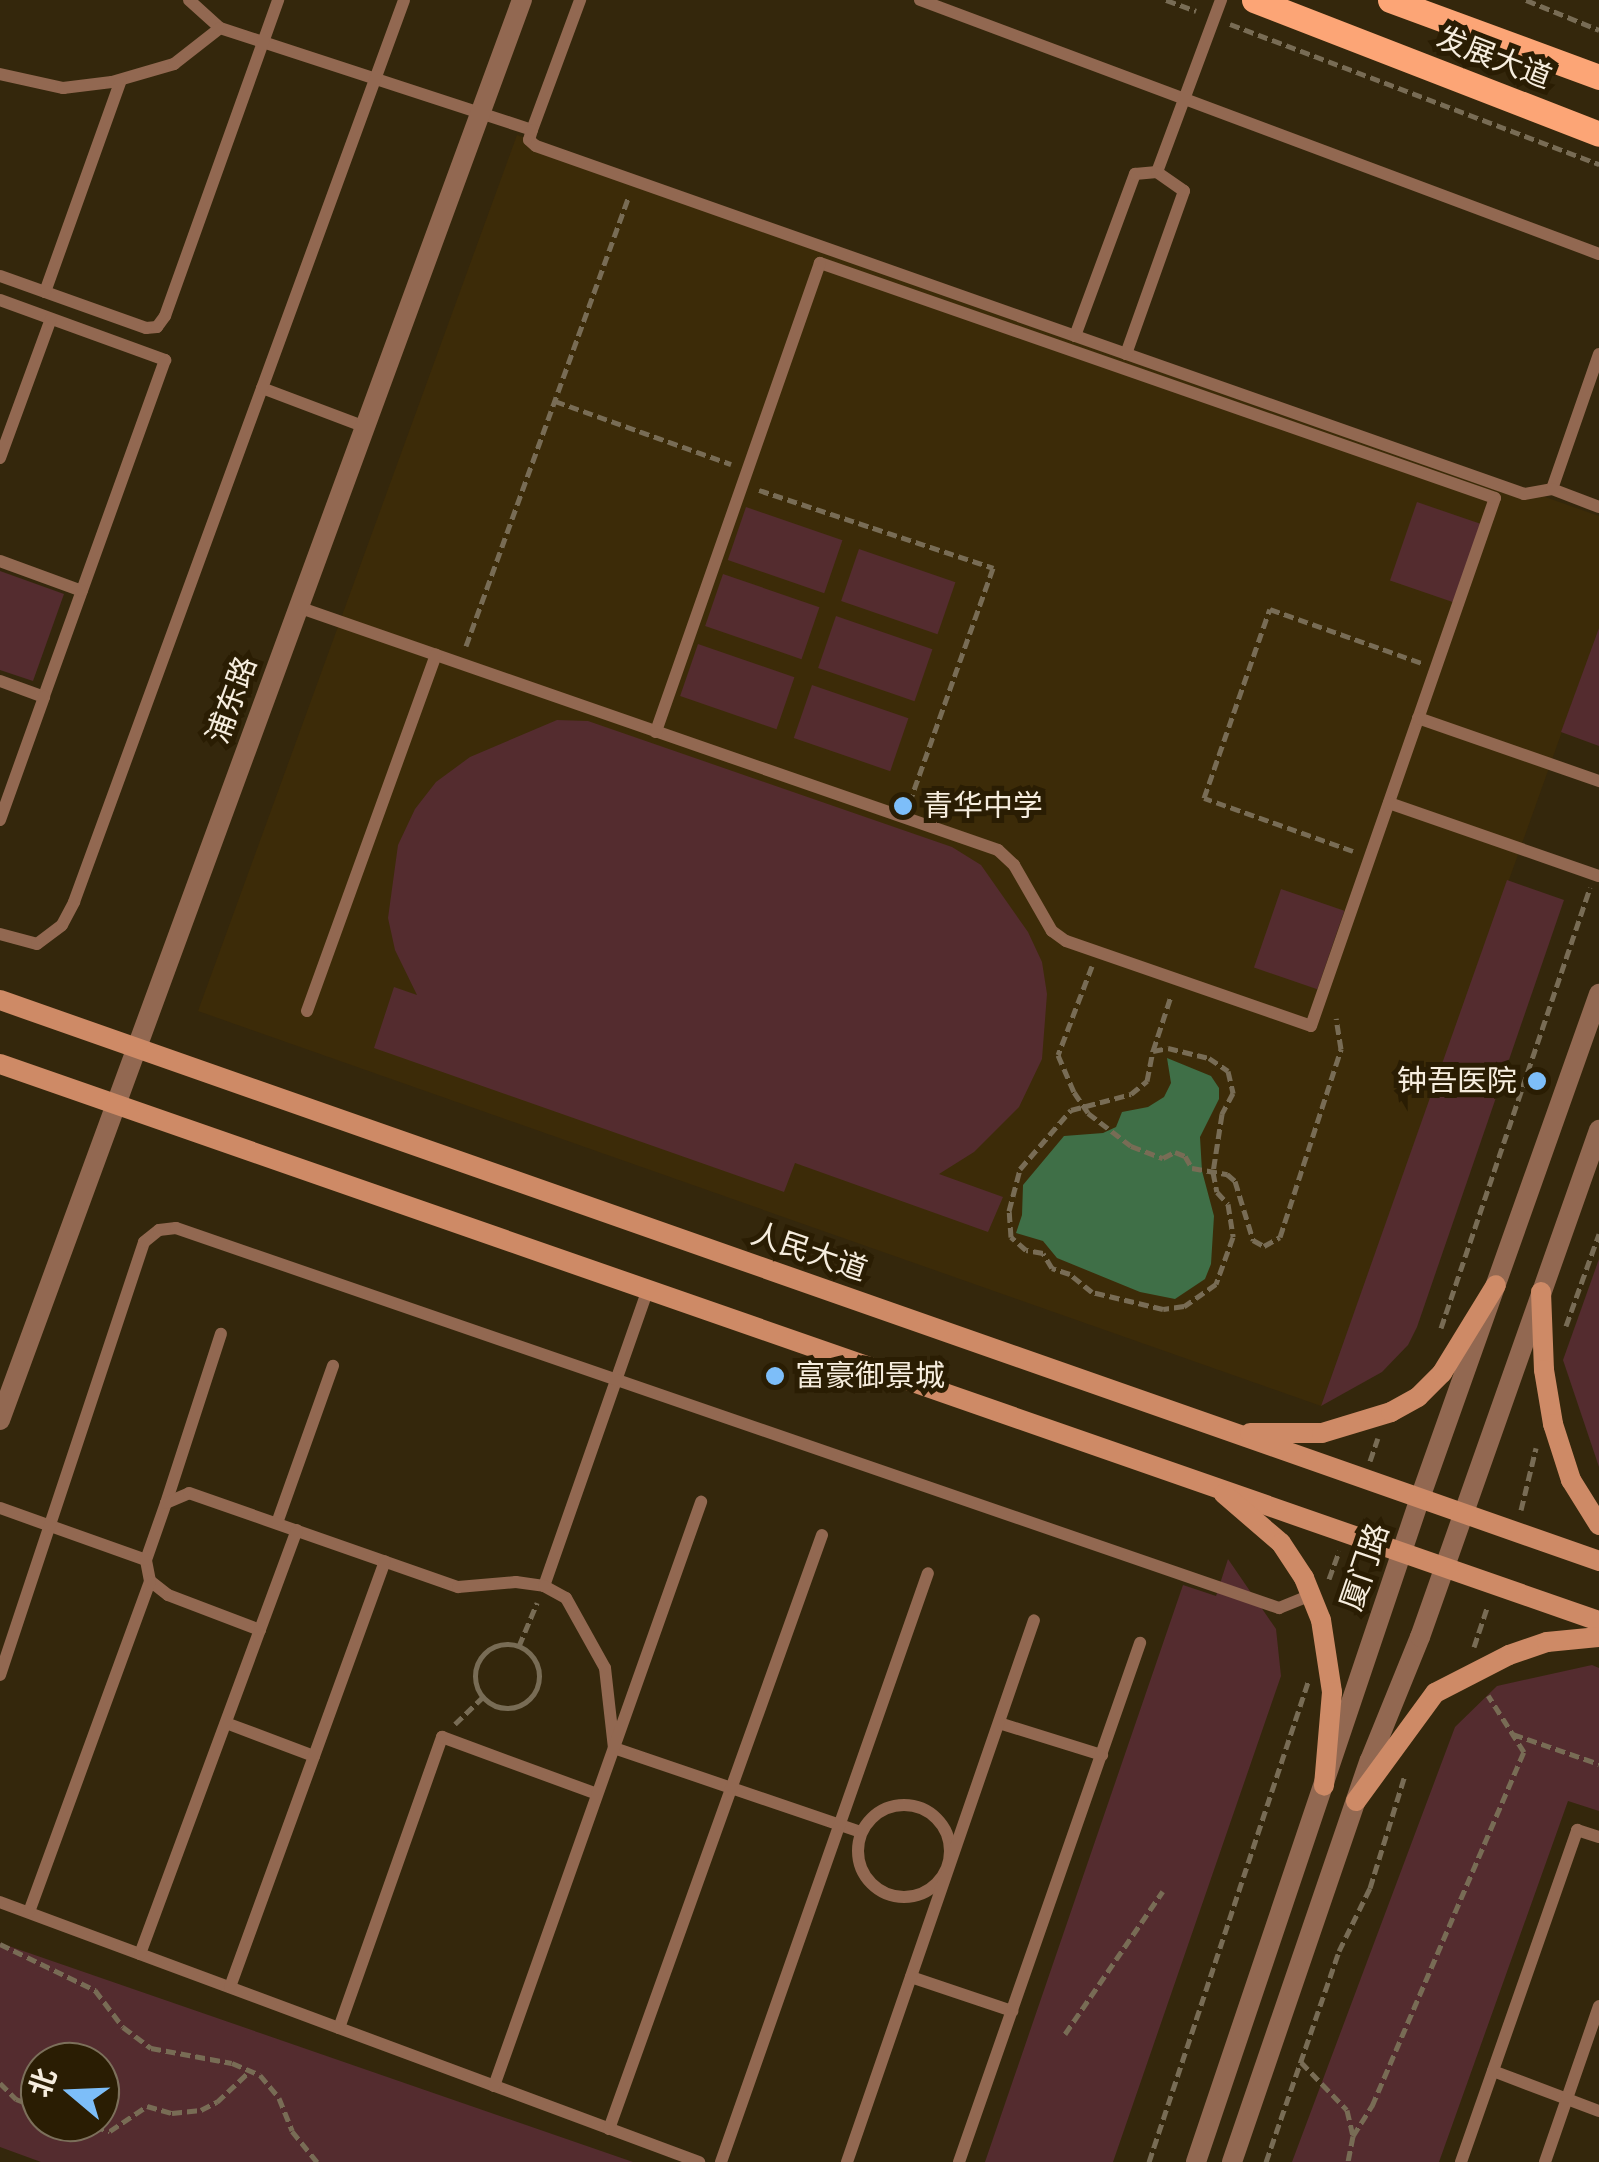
<!DOCTYPE html>
<html>
<head>
<meta charset="utf-8">
<style>
  body { margin:0 }
  #map { position:relative; width:1599px; height:2162px; overflow:hidden; background:#34270c; font-family:"Fira Sans Condensed","Noto Sans SC",sans-serif }
  div>[style] { position:absolute }
  [style*='--x'] { left:calc(var(--x)*1px); top:calc(var(--y)*1px); width:calc(var(--w)*1px); rotate:calc(var(--a)*1deg) }
  .built>* { inset:0; background:#3c2b08 }
  .green>* { inset:0; background:#542c2f; transform-origin:0 0 }
  .water>* { inset:0; background:#3f6f47 }
  .path>* { height:5px; margin-top:-2.5px; transform-origin:0; background:repeating-linear-gradient(90deg,#786c55 0 10px,transparent 0 15px) }
  .path>.ring { margin:-2.5px; padding:0; box-sizing:content-box; background:none; border:5px solid #786c55; border-radius:50% }
  .service>* { height:12px; margin:-6px; padding:0 6px; transform-origin:6px; border-radius:6px; background:#926851 }
  .service>.ring { margin:-6px; padding:0; box-sizing:content-box; background:none; border:12px solid #926851; border-radius:50% }
  .tertiary>* { height:20px; margin:-10px; padding:0 10px; transform-origin:10px; border-radius:10px; background:#926851 }
  .secondary>* { height:20px; margin:-10px; padding:0 10px; transform-origin:10px; border-radius:10px; background:#ce8a66 }
  .primary>* { height:25px; margin:-12.5px; padding:0 12.5px; transform-origin:12.5px; border-radius:12.5px; background:#fca576 }
  .dots>* { width:28px; height:28px; translate:-50% -50%; box-sizing:border-box; border:5px solid #2a1d03; border-radius:50% }
  span { translate:-50% -50%; white-space:nowrap; text-align:center; line-height:1.15; -webkit-text-stroke:10px #2a1d03; paint-order:stroke }
  .street-label { font-size:30px; color:#f6edde }
  .poi-label { font-size:30px; color:#f6edde }
  .left { translate:0 -50%; text-align:left }
  .right { translate:-100% -50%; text-align:right }
  .north { position:absolute; left:20px; top:2042px; width:100px; height:100px; box-sizing:border-box; background:#2a1d03; border:2px solid #7c705b; border-radius:50%; rotate:289deg; font-size:28px; font-weight:700; line-height:40px; text-align:center; color:#f6edde }
  .north::after { content:''; display:block; margin:auto; width:35px; height:45px; background:#7dbef9; clip-path:polygon(50% 0,100% 100%,50% 72%,0 100%) }
</style>
</head>
<body>
<div id="map">
  <div class="built">
    <i style="clip-path:polygon(517px 135px,1599px 516px,1599px 628px,1321px 1406px,198px 1011px)"></i>
  </div>
  <div class="green">
    <i style="left:1417px;top:502px;width:67px;height:83px;rotate:19deg"></i>
    <i style="left:746px;top:507px;width:102px;height:56px;rotate:19deg"></i>
    <i style="left:859px;top:549px;width:102px;height:55px;rotate:19deg"></i>
    <i style="clip-path:polygon(0 571px,64px 594px,33px 681px,0 670px)"></i>
    <i style="left:723px;top:574px;width:102px;height:55px;rotate:19deg"></i>
    <i style="left:836px;top:616px;width:102px;height:55px;rotate:19deg"></i>
    <i style="clip-path:polygon(1599px 628px,1599px 746px,1561px 732px)"></i>
    <i style="left:698px;top:644px;width:102px;height:55px;rotate:19deg"></i>
    <i style="left:812px;top:685px;width:102px;height:56px;rotate:19deg"></i>
    <i style="clip-path:polygon(557px 720px,588px 721px,952px 847px,981px 865px,1028px 932px,1042px 962px,1047px 994px,1042px 1059px,1019px 1107px,974px 1152px,939px 1174px,1003px 1197px,988px 1232px,795px 1163px,784px 1192px,374px 1048px,394px 987px,417px 995px,395px 950px,388px 918px,398px 845px,415px 809px,436px 782px,470px 757px)"></i>
    <i style="clip-path:polygon(1507px 880px,1564px 900px,1417px 1327px,1408px 1345px,1382px 1372px,1321px 1406px)"></i>
    <i style="left:1281px;top:889px;width:67px;height:83px;rotate:19deg"></i>
    <i style="clip-path:polygon(1599px 1259px,1599px 1467px,1563px 1360px)"></i>
    <i style="clip-path:polygon(1228px 1559px,1276px 1629px,1281px 1676px,1113px 2162px,985px 2162px,1183px 1585px,1216px 1596px)"></i>
    <i style="clip-path:polygon(1592px 1665px,1599px 1668px,1599px 1811px,1568px 1801px,1439px 2162px,1292px 2162px,1455px 1727px,1497px 1686px)"></i>
    <i style="clip-path:polygon(evenodd,0 1943px,633px 2162px,41px 2162px,0 2147px,0 1943px,100px 2062px,100px 2122px,40px 2122px,40px 2062px,100px 2062px)"></i>
  </div>
  <div class="water">
    <i style="clip-path:polygon(1167px 1058px,1211px 1076px,1219px 1088px,1219px 1099px,1200px 1137px,1202px 1171px,1214px 1216px,1211px 1264px,1205px 1279px,1175px 1299px,1140px 1292px,1057px 1258px,1043px 1241px,1016px 1233px,1022px 1215px,1023px 1185px,1064px 1136px,1103px 1133px,1116px 1127px,1122px 1112px,1148px 1107px,1164px 1097px,1171px 1083px)"></i>
  </div>
  <div class="path">
    <i style="--x:1166;--y:0;--w:32;--a:20"></i>
    <i style="--x:1526;--y:0;--w:79;--a:22.3"></i>
    <i style="--x:1230;--y:24;--w:395;--a:20.8"></i>
    <i style="--x:555;--y:401;--w:187;--a:19.7"></i>
    <i style="--x:759;--y:490;--w:247;--a:18.4"></i>
    <i style="--x:993;--y:568;--w:247;--a:109.6"></i>
    <i style="--x:466;--y:646;--w:479;--a:-70.1"></i>
    <i style="--x:1353;--y:851;--w:158;--a:-160.4"></i>
    <i style="--x:1204;--y:798;--w:200;--a:-70.8"></i>
    <i style="--x:1270;--y:609;--w:161;--a:19.6"></i>
    <i style="--x:1092;--y:966;--w:95;--a:110.9"></i>
    <i style="--x:1058;--y:1055;--w:40;--a:66.6"></i>
    <i style="--x:1074;--y:1092;--w:25;--a:56"></i>
    <i style="--x:1088;--y:1113;--w:54;--a:37.5"></i>
    <i style="--x:1131;--y:1146;--w:34;--a:21"></i>
    <i style="--x:1163;--y:1158;--w:13;--a:-27"></i>
    <i style="--x:1175;--y:1152;--w:11;--a:22"></i>
    <i style="--x:1185;--y:1156;--w:14;--a:60"></i>
    <i style="--x:1192;--y:1168;--w:36;--a:10"></i>
    <i style="--x:1227;--y:1174;--w:11;--a:41"></i>
    <i style="--x:1235;--y:1181;--w:62;--a:73"></i>
    <i style="--x:1253;--y:1240;--w:13;--a:29"></i>
    <i style="--x:1264;--y:1246;--w:18;--a:-29"></i>
    <i style="--x:1280;--y:1237;--w:198;--a:-72"></i>
    <i style="--x:1341;--y:1049;--w:31;--a:-99"></i>
    <i style="--x:1168;--y:1048;--w:42;--a:13.7"></i>
    <i style="--x:1209;--y:1058;--w:23;--a:34"></i>
    <i style="--x:1228;--y:1071;--w:23;--a:77"></i>
    <i style="--x:1233;--y:1093;--w:24;--a:118"></i>
    <i style="--x:1222;--y:1114;--w:59;--a:98.8"></i>
    <i style="--x:1213;--y:1172;--w:20;--a:79"></i>
    <i style="--x:1217;--y:1192;--w:16;--a:47"></i>
    <i style="--x:1228;--y:1204;--w:33;--a:81"></i>
    <i style="--x:1233;--y:1237;--w:50;--a:109.9"></i>
    <i style="--x:1216;--y:1284;--w:39;--a:145"></i>
    <i style="--x:1184;--y:1306;--w:21;--a:172"></i>
    <i style="--x:1163;--y:1309;--w:73;--a:-166.5"></i>
    <i style="--x:1092;--y:1292;--w:28;--a:-141"></i>
    <i style="--x:1070;--y:1274;--w:19;--a:-162"></i>
    <i style="--x:1052;--y:1268;--w:17;--a:-121"></i>
    <i style="--x:1043;--y:1253;--w:17;--a:-170"></i>
    <i style="--x:1026;--y:1250;--w:20;--a:-139"></i>
    <i style="--x:1011;--y:1237;--w:26;--a:-94"></i>
    <i style="--x:1009;--y:1211;--w:43;--a:-75.3"></i>
    <i style="--x:1020;--y:1169;--w:78;--a:-49.2"></i>
    <i style="--x:1071;--y:1110;--w:62;--a:-14.9"></i>
    <i style="--x:1131;--y:1094;--w:21;--a:-39"></i>
    <i style="--x:1147;--y:1081;--w:31;--a:-79"></i>
    <i style="--x:1153;--y:1051;--w:15;--a:-11"></i>
    <i style="--x:1153;--y:1051;--w:58;--a:-71.9"></i>
    <i style="--x:1566;--y:1326;--w:98;--a:-70.3"></i>
    <i style="--x:1441;--y:1328;--w:465;--a:-71.3"></i>
    <i style="--x:1370;--y:1461;--w:24;--a:-71"></i>
    <i style="--x:1521;--y:1510;--w:64;--a:-76.4"></i>
    <i style="--x:1329;--y:1579;--w:30;--a:-70"></i>
    <i class="ring" style="left:475px;top:1644px;width:59px;height:59px"></i>
    <i style="--x:519;--y:1646;--w:47;--a:-67.3"></i>
    <i style="--x:1474;--y:1647;--w:44;--a:-71.6"></i>
    <i style="--x:455;--y:1724;--w:39;--a:-44"></i>
    <i style="--x:1513;--y:1734;--w:91;--a:19.2"></i>
    <i style="--x:0;--y:1944;--w:106;--a:25.8"></i>
    <i style="--x:95;--y:1990;--w:46;--a:52.9"></i>
    <i style="--x:123;--y:2027;--w:35;--a:37"></i>
    <i style="--x:151;--y:2048;--w:82;--a:10.5"></i>
    <i style="--x:232;--y:2063;--w:30;--a:23"></i>
    <i style="--x:260;--y:2075;--w:30;--a:50"></i>
    <i style="--x:279;--y:2098;--w:35;--a:68"></i>
    <i style="--x:292;--y:2131;--w:40;--a:51"></i>
    <i style="--x:1065;--y:2034;--w:173;--a:-55.6"></i>
    <i style="--x:1301;--y:2062;--w:66;--a:46.2"></i>
    <i style="--x:1347;--y:2110;--w:27;--a:77"></i>
    <i style="--x:1353;--y:2136;--w:26;--a:101"></i>
    <i style="--x:0;--y:2083;--w:23;--a:45"></i>
    <i style="--x:16;--y:2099;--w:26;--a:21"></i>
    <i style="--x:80;--y:2122;--w:31;--a:17"></i>
    <i style="--x:110;--y:2131;--w:45;--a:-34"></i>
    <i style="--x:147;--y:2106;--w:26;--a:16"></i>
    <i style="--x:172;--y:2113;--w:29;--a:-6"></i>
    <i style="--x:201;--y:2110;--w:18;--a:-27"></i>
    <i style="--x:217;--y:2102;--w:45;--a:-43.2"></i>
    <i style="--x:1353;--y:2136;--w:36;--a:-58"></i>
    <i style="--x:1372;--y:2106;--w:385;--a:-66.8"></i>
    <i style="--x:1524;--y:1752;--w:67;--a:-122.3"></i>
    <i style="--x:1149;--y:2162;--w:506;--a:-71.67"></i>
    <i style="--x:1266;--y:2162;--w:223;--a:-70.9"></i>
    <i style="--x:1339;--y:1951;--w:70;--a:-63.8"></i>
    <i style="--x:1370;--y:1888;--w:118;--a:-72.8"></i>
  </div>
  <div class="service">
    <i style="--x:189;--y:0;--w:42;--a:42.1"></i>
    <i style="--x:220;--y:28;--w:328;--a:18.1"></i>
    <i style="--x:532;--y:130;--w:139;--a:-69.7"></i>
    <i style="--x:920;--y:0;--w:725;--a:20.51"></i>
    <i style="--x:0;--y:74;--w:65;--a:12.5"></i>
    <i style="--x:63;--y:88;--w:49;--a:-7"></i>
    <i style="--x:112;--y:82;--w:65;--a:-16.2"></i>
    <i style="--x:174;--y:64;--w:58;--a:-38"></i>
    <i style="--x:532;--y:130;--w:10;--a:107"></i>
    <i style="--x:529;--y:140;--w:9;--a:41"></i>
    <i style="--x:536;--y:146;--w:1047;--a:19.4"></i>
    <i style="--x:1524;--y:494;--w:28;--a:-10"></i>
    <i style="--x:0;--y:276;--w:155;--a:19.6"></i>
    <i style="--x:146;--y:328;--w:11;--a:-5"></i>
    <i style="--x:157;--y:327;--w:14;--a:-54"></i>
    <i style="--x:165;--y:316;--w:336;--a:-70.3"></i>
    <i style="--x:45;--y:292;--w:225;--a:-70.3"></i>
    <i style="--x:0;--y:300;--w:176;--a:20"></i>
    <i style="--x:165;--y:360;--w:358;--a:109.8"></i>
    <i style="--x:44;--y:697;--w:47;--a:-160"></i>
    <i style="--x:1075;--y:336;--w:173;--a:-69.7"></i>
    <i style="--x:1135;--y:174;--w:22;--a:-5"></i>
    <i style="--x:1157;--y:172;--w:184;--a:-69.6"></i>
    <i style="--x:1126;--y:354;--w:173;--a:-70.4"></i>
    <i style="--x:1184;--y:191;--w:33;--a:-145"></i>
    <i style="--x:1599;--y:354;--w:143;--a:109.2"></i>
    <i style="--x:1552;--y:489;--w:50;--a:21"></i>
    <i style="--x:262;--y:388;--w:110;--a:20.7"></i>
    <i style="--x:0;--y:458;--w:148;--a:-69.9"></i>
    <i style="--x:0;--y:561;--w:87;--a:20.1"></i>
    <i style="--x:298;--y:607;--w:741;--a:19.14"></i>
    <i style="--x:998;--y:850;--w:22;--a:43"></i>
    <i style="--x:1014;--y:865;--w:76;--a:60.1"></i>
    <i style="--x:1052;--y:931;--w:17;--a:36"></i>
    <i style="--x:1066;--y:941;--w:259;--a:19.1"></i>
    <i style="--x:1311;--y:1026;--w:559;--a:-70.79"></i>
    <i style="--x:1495;--y:498;--w:715;--a:-160.8"></i>
    <i style="--x:820;--y:263;--w:497;--a:109.3"></i>
    <i style="--x:1418;--y:718;--w:192;--a:19.2"></i>
    <i style="--x:1389;--y:803;--w:222;--a:19.2"></i>
    <i style="--x:0;--y:820;--w:131;--a:-70.3"></i>
    <i style="--x:0;--y:934;--w:38;--a:15"></i>
    <i style="--x:37;--y:944;--w:31;--a:-37"></i>
    <i style="--x:62;--y:925;--w:26;--a:-62"></i>
    <i style="--x:74;--y:902;--w:960;--a:-69.9"></i>
    <i style="--x:307;--y:1011;--w:379;--a:-70.1"></i>
    <i style="--x:166;--y:1503;--w:178;--a:-72"></i>
    <i style="--x:0;--y:1508;--w:155;--a:19.6"></i>
    <i style="--x:277;--y:1523;--w:167;--a:-70.4"></i>
    <i style="--x:544;--y:1586;--w:315;--a:-70.7"></i>
    <i style="--x:260;--y:1630;--w:98;--a:-159.2"></i>
    <i style="--x:168;--y:1595;--w:23;--a:-142"></i>
    <i style="--x:150;--y:1581;--w:21;--a:-101"></i>
    <i style="--x:146;--y:1560;--w:60;--a:-70.7"></i>
    <i style="--x:166;--y:1503;--w:25;--a:-23"></i>
    <i style="--x:189;--y:1493;--w:285;--a:19.3"></i>
    <i style="--x:458;--y:1587;--w:58;--a:-4.9"></i>
    <i style="--x:516;--y:1582;--w:28;--a:8"></i>
    <i style="--x:544;--y:1586;--w:25;--a:29"></i>
    <i style="--x:566;--y:1598;--w:80;--a:60.9"></i>
    <i style="--x:605;--y:1668;--w:81;--a:83.6"></i>
    <i style="--x:614;--y:1748;--w:261;--a:18.8"></i>
    <i style="--x:0;--y:1675;--w:456;--a:-71.6"></i>
    <i style="--x:144;--y:1242;--w:19;--a:-39"></i>
    <i style="--x:159;--y:1230;--w:17;--a:-7"></i>
    <i style="--x:176;--y:1228;--w:1167;--a:19.01"></i>
    <i style="--x:1279;--y:1608;--w:35;--a:-22"></i>
    <i style="--x:226;--y:1723;--w:94;--a:20.6"></i>
    <i style="--x:999;--y:1723;--w:108;--a:17.3"></i>
    <i class="ring" style="left:858px;top:1805px;width:80px;height:80px"></i>
    <i style="--x:0;--y:1902;--w:746;--a:20.4"></i>
    <i style="--x:29;--y:1912;--w:352;--a:-69.9"></i>
    <i style="--x:140;--y:1954;--w:452;--a:-69.7"></i>
    <i style="--x:911;--y:1977;--w:107;--a:18.6"></i>
    <i style="--x:230;--y:1987;--w:453;--a:-70"></i>
    <i style="--x:339;--y:2028;--w:309;--a:-70.5"></i>
    <i style="--x:442;--y:1737;--w:165;--a:20.2"></i>
    <i style="--x:1493;--y:2071;--w:113;--a:20.7"></i>
    <i style="--x:494;--y:2086;--w:620;--a:-70.48"></i>
    <i style="--x:609;--y:2129;--w:631;--a:-70.27"></i>
    <i style="--x:721;--y:2162;--w:624;--a:-70.64"></i>
    <i style="--x:847;--y:2162;--w:573;--a:-70.96"></i>
    <i style="--x:959;--y:2162;--w:550;--a:-70.77"></i>
    <i style="--x:1461;--y:2162;--w:352;--a:-70.7"></i>
    <i style="--x:1577;--y:1830;--w:23;--a:18"></i>
    <i style="--x:1545;--y:2162;--w:165;--a:-70.9"></i>
  </div>
  <div class="tertiary">
    <i style="--x:0;--y:1420;--w:1513;--a:-69.82"></i>
    <i style="--x:1196;--y:2162;--w:701;--a:-71.36"></i>
    <i style="--x:1420;--y:1498;--w:535;--a:-70.45"></i>
    <i style="--x:1232;--y:2162;--w:425;--a:-71.1"></i>
    <i style="--x:1370;--y:1760;--w:133;--a:-67.9"></i>
    <i style="--x:1420;--y:1637;--w:538;--a:-70.55"></i>
  </div>
  <div class="secondary">
    <i style="--x:0;--y:1000;--w:1695;--a:19.33"></i>
    <i style="--x:0;--y:1064;--w:1693;--a:19.21"></i>
    <i style="--x:1541;--y:1292;--w:78;--a:87.8"></i>
    <i style="--x:1544;--y:1370;--w:55;--a:80.5"></i>
    <i style="--x:1553;--y:1424;--w:59;--a:72.2"></i>
    <i style="--x:1571;--y:1480;--w:53;--a:58.1"></i>
    <i style="--x:1250;--y:1433;--w:72;--a:0"></i>
    <i style="--x:1322;--y:1433;--w:72;--a:-16.9"></i>
    <i style="--x:1391;--y:1412;--w:31;--a:-29"></i>
    <i style="--x:1418;--y:1397;--w:34;--a:-45"></i>
    <i style="--x:1442;--y:1373;--w:103;--a:-58.5"></i>
    <i style="--x:1224;--y:1494;--w:75;--a:40.7"></i>
    <i style="--x:1281;--y:1543;--w:42;--a:56.7"></i>
    <i style="--x:1304;--y:1578;--w:45;--a:68"></i>
    <i style="--x:1321;--y:1620;--w:73;--a:81.3"></i>
    <i style="--x:1332;--y:1692;--w:94;--a:94.9"></i>
    <i style="--x:1356;--y:1801;--w:134;--a:-53.8"></i>
    <i style="--x:1435;--y:1693;--w:83;--a:-27.2"></i>
    <i style="--x:1509;--y:1655;--w:40;--a:-18.9"></i>
    <i style="--x:1547;--y:1642;--w:52;--a:-5.5"></i>
  </div>
  <div class="primary">
    <i style="--x:1254;--y:0;--w:370;--a:21.2"></i>
    <i style="--x:1390;--y:0;--w:223;--a:20.2"></i>
  </div>
  <div class="dots">
    <i style="left:903px;top:806px;background:#7dbef9"></i>
    <i style="left:1537px;top:1081px;background:#7dbef9"></i>
    <i style="left:775px;top:1376px;background:#7dbef9"></i>
  </div>
  <div class="street-label">
    <span style="left:1494px;top:58px;rotate:21deg">发展大道</span>
    <span style="left:232px;top:700px;rotate:-70deg">浦东路</span>
    <span style="left:809px;top:1252px;rotate:19deg">人民大道</span>
    <span style="left:1365px;top:1567px;rotate:-71deg">厦门路</span>
  </div>
  <div class="poi-label">
    <span class="left" style="left:923px;top:806px">青华中学</span>
    <span class="right" style="left:1517px;top:1081px">钟吾医院</span>
    <span class="left" style="left:795px;top:1376px">富豪御景城</span>
  </div>
  <div class="north">北</div>
</div>
</body>
</html>
